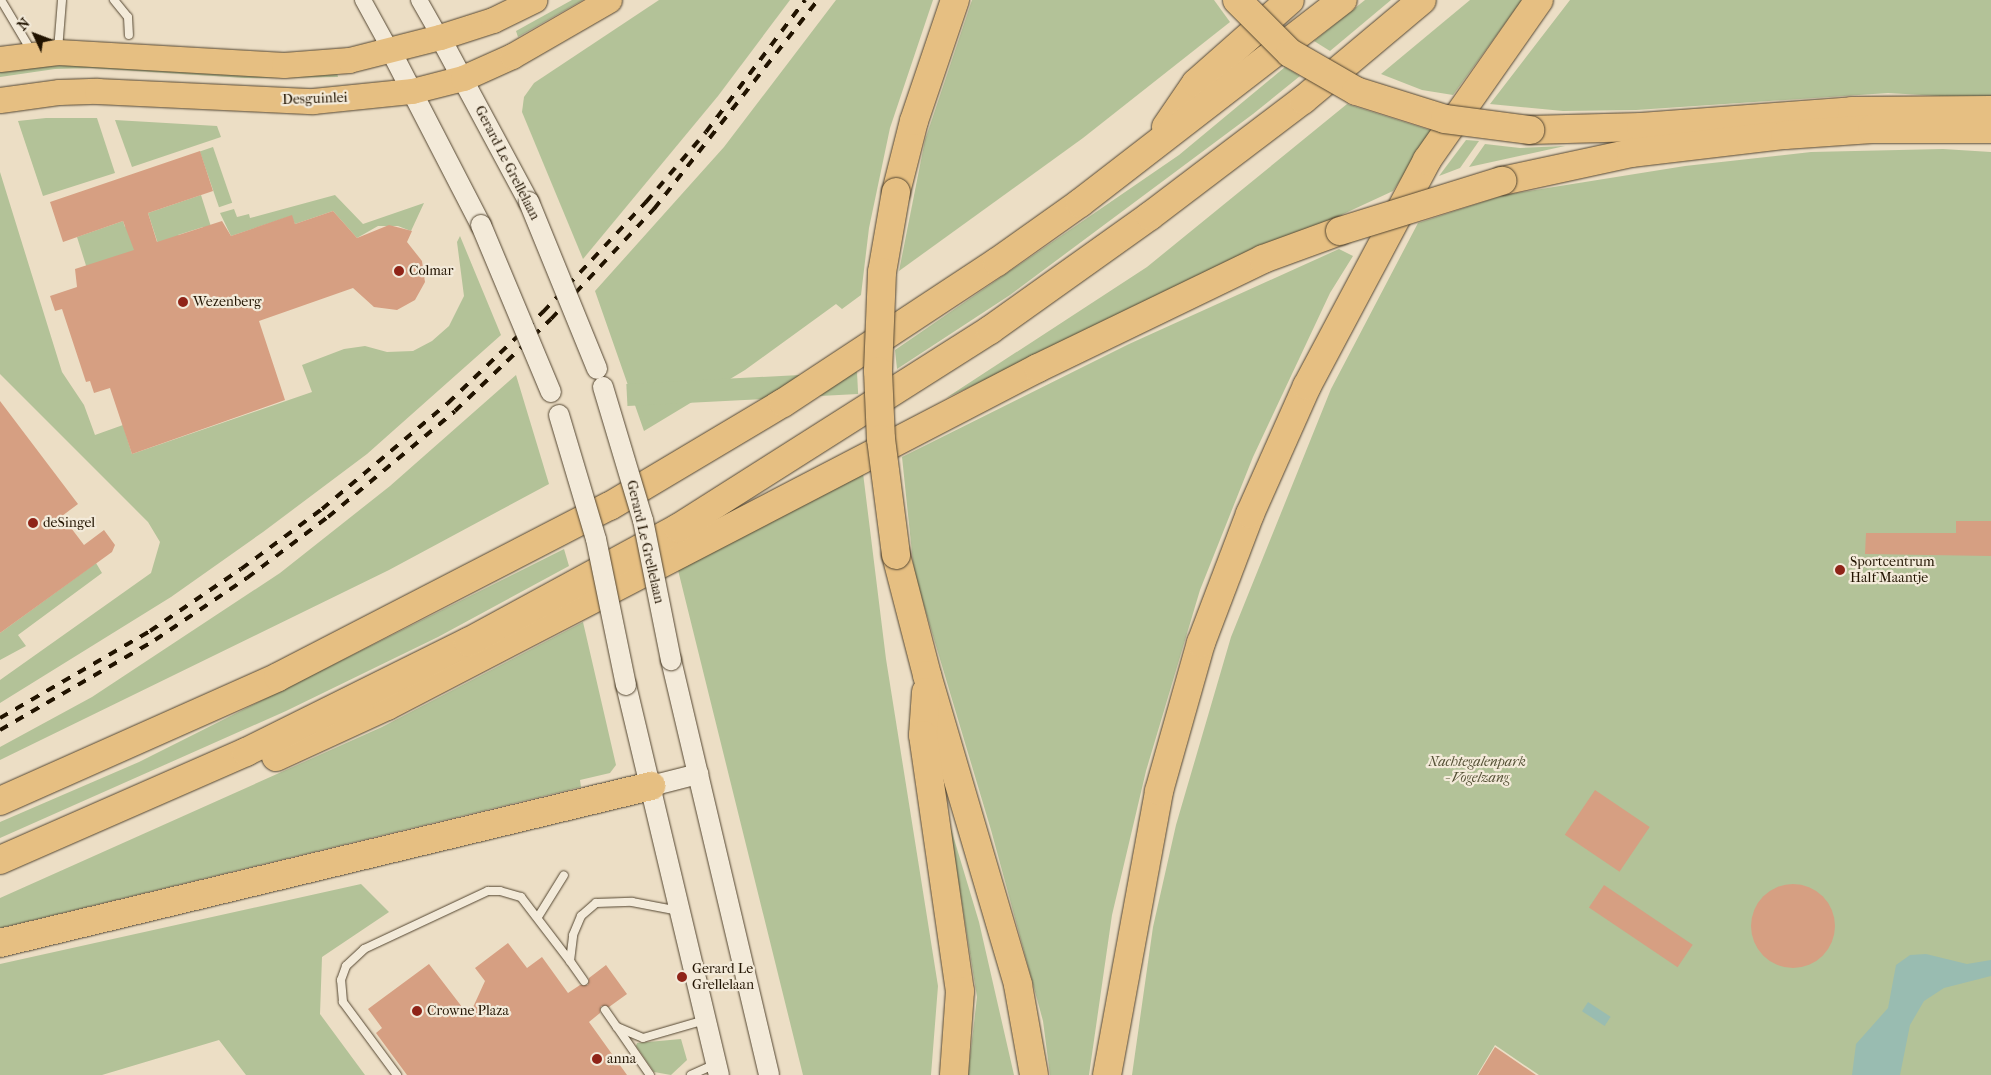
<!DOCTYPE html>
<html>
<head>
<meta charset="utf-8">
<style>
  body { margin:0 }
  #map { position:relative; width:1991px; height:1075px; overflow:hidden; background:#ecdec5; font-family:"IM FELL French Canon",serif }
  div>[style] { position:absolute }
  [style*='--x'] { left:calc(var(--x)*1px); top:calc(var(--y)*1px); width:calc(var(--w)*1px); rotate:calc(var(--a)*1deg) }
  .green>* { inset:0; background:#b3c298; transform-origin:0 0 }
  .water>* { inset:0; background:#99bcb1; transform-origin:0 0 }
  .building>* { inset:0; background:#d69f82; transform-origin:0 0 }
  .round { border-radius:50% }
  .roads { filter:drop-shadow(0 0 1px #544631) drop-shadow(0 0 1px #544631) }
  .service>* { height:8px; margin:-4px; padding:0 4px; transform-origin:4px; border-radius:4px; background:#f3ead9 }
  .minor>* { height:16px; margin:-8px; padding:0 8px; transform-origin:8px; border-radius:8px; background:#f3ead9 }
  .tertiary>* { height:20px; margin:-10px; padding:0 10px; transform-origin:10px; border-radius:10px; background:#f3ead9 }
  .primary>* { height:25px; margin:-12.5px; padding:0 12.5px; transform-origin:12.5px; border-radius:12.5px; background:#e6bf82 }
  .motorway>* { height:28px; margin:-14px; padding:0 14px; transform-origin:14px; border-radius:14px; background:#e6bf82 }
  .rail>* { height:4px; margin-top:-2px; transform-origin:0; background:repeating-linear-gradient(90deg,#211300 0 9px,transparent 0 18px) }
  .bridges { filter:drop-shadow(0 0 1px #544631) drop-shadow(0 0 1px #544631) }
  .tertiary-bridge>* { height:20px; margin:-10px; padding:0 10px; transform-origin:10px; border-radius:10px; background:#f3ead9 }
  .motorway-bridge>* { height:28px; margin:-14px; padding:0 14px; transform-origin:14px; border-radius:14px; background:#e6bf82 }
  .dots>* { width:14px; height:14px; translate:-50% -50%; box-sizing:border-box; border:2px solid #f3ead9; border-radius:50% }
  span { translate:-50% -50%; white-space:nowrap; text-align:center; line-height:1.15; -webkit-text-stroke:4.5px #f3ead9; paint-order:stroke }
  .street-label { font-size:14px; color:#211300 }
  .poi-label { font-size:14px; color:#211300 }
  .left { translate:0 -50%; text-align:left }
  .park-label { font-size:14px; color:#545035; font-style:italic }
  .north { position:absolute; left:10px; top:10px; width:50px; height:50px; -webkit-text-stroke:4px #f3ead9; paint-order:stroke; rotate:313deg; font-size:14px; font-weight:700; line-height:20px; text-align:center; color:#211300 }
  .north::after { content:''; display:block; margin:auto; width:18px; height:22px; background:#211300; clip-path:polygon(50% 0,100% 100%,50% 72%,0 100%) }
</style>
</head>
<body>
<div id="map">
  <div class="green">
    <i style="clip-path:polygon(572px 0,583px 0,518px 37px,516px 31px)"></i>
    <i style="clip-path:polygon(659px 0,790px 0,718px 96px,583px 259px,522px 112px,524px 97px,534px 83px)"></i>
    <i style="clip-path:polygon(836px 0,933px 0,890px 128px,869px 228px,861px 295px,842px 309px,836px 304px,745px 370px,644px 431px,595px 291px,724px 147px)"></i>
    <i style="clip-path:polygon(972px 0,1214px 0,1230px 22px,1083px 138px,899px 271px,925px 140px)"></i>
    <i style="clip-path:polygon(1365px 0,1391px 0,1330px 51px,1314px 41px)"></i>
    <i style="clip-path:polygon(1470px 0,1522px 0,1453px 95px,1422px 90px,1381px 74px)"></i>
    <i style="clip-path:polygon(1570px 0,1991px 0,1991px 99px,1888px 93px,1636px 110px,1563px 111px,1490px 104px)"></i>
    <i style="clip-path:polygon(91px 64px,282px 76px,337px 73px,338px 77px,245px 78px,90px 68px,55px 69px,0 77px,0 72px,27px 67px)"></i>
    <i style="clip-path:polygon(1285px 67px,1300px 76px,1253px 114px,1010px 295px,897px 369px,895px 350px,1179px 155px)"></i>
    <i style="clip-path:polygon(1347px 104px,1433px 131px,1393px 191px,946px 398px,1147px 267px)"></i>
    <i style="clip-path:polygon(46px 118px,97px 118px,115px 173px,43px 196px,18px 121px)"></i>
    <i style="clip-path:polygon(115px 120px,217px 126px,221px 137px,132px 167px)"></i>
    <i style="clip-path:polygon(1466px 140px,1479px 141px,1460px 168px,1439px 176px)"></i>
    <i style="clip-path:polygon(1485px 144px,1520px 148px,1565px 146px,1469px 167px)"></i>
    <i style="left:213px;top:147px;width:59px;height:14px;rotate:71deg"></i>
    <i style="clip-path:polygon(1943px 149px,1991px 152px,1991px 1075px,1539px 1075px,1495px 1045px,1477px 1075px,1132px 1075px,1153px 927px,1176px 825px,1231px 637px,1331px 389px,1418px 223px,1504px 195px,1685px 166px,1811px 152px)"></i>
    <i style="clip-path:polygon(0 172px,62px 372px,84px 405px,95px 435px,123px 425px,132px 454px,312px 392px,302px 365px,344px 349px,365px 346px,387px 352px,413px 351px,432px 341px,449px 326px,464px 296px,457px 242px,460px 236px,501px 335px,367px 454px,263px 532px,171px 597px,0 703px,0 680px,151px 573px,160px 542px,148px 522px,0 374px)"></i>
    <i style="clip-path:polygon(201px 195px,213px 233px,203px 227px,178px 235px,180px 242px,160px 250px,148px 213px)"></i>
    <i style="clip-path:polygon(335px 195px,363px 224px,424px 203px,411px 231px,398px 226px,378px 226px,357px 238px,333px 211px,295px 224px,291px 216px,231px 236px,220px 213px,234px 209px,237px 217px,249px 214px,250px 218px)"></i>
    <i style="clip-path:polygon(123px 221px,125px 227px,132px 226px,142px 256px,89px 275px,77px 237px)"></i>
    <i style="clip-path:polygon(1339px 249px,1353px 256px,1330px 293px,1253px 457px,1200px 590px,1146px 771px,1112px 915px,1089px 1075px,1050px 1075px,1043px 1021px,991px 830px,914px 572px,902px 457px,1129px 344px)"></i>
    <i style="left:857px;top:372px;width:22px;height:231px;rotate:87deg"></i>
    <i style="clip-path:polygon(516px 375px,549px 484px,389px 570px,0 760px,0 747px,92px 697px,280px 573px,390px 486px)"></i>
    <i style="clip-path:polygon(863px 473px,886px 659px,938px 986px,931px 1075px,803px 1075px,678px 570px)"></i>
    <i style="clip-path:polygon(564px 549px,569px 566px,438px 637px,286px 711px,0 838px,0 822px,139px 762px)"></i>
    <i style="clip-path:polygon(96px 563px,102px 573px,18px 635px,26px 646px,0 660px,0 633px)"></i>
    <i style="clip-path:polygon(583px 622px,616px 765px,610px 773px,580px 780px,581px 787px,0 928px,0 898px,382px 727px)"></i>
    <i style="clip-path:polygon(949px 822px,979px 922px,1014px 1075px,968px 1075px,977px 997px)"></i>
    <i style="clip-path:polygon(361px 884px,389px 912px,322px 957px,320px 1014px,365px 1075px,246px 1075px,219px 1040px,102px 1075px,0 1075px,0 964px)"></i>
    <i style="clip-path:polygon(681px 1039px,687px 1060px,671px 1075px,654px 1072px,636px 1046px,637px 1043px)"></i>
  </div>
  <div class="water">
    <i style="clip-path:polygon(1926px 954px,1967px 964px,1991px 960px,1991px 976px,1944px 988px,1924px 1001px,1910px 1025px,1900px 1075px,1852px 1075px,1856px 1044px,1888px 1008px,1896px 965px,1910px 955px)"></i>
    <i style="left:1588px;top:1002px;width:27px;height:11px;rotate:33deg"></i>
  </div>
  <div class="building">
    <i style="clip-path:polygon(200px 151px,213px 191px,148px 213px,157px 242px,222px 221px,231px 236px,292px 215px,295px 224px,333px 211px,357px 238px,389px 225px,412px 231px,407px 242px,422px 261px,425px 282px,415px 300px,397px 310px,374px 307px,353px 288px,259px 321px,285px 400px,132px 454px,110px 388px,94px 393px,90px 381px,86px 382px,62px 309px,55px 311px,50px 296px,77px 287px,75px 269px,134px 250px,123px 221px,63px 242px,50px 202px)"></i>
    <i style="clip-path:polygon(0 401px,78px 504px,62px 516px,84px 545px,104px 530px,115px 545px,112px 552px,0 633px)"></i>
    <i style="clip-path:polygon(1956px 521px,1991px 521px,1991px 556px,1865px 554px,1866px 533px,1956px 533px)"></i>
    <i style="left:1595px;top:790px;width:66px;height:54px;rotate:34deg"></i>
    <i class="round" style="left:1751px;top:884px;width:84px;height:84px"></i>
    <i style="left:1604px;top:885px;width:107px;height:27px;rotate:34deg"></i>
    <i style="clip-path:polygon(508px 943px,527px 968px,542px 957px,568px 993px,580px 985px,588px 985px,589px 978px,606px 965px,627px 994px,609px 1007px,601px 1006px,600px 1013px,589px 1022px,627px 1075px,407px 1075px,376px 1033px,382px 1028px,368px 1009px,429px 964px,469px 1016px,485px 981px,475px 968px)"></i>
    <i style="clip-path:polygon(1495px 1047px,1536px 1075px,1478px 1075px)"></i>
  </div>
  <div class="roads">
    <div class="service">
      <i style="--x:1;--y:0;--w:61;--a:59.2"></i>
      <i style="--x:114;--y:0;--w:22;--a:51"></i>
      <i style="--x:128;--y:17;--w:18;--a:87"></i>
      <i style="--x:58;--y:50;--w:50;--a:-85.4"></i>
      <i style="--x:538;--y:917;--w:49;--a:-58.2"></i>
      <i style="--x:584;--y:981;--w:24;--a:-125"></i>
      <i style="--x:570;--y:961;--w:26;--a:-83"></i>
      <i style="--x:573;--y:935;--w:21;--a:-67"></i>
      <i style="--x:581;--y:916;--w:20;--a:-41"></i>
      <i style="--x:596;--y:903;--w:36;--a:-2"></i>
      <i style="--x:632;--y:902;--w:48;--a:10.8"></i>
      <i style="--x:605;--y:1010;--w:21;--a:55"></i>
      <i style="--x:617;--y:1027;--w:28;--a:23"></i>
      <i style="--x:643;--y:1038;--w:65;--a:-16.2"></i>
      <i style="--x:617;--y:1027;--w:58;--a:55.5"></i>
      <i style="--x:397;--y:1075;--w:91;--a:-126.5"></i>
      <i style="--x:343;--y:1002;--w:22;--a:-95"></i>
      <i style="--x:341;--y:980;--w:15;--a:-70"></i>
      <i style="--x:346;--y:966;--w:25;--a:-43"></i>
      <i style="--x:364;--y:949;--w:137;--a:-25.1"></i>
      <i style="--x:488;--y:891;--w:12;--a:0"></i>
      <i style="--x:500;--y:891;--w:22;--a:16"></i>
      <i style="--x:521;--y:897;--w:81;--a:52.6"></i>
      <i style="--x:691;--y:1075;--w:27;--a:-24"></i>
    </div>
    <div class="minor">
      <i style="--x:363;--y:0;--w:58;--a:61.2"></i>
      <i style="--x:419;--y:0;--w:43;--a:60.4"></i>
    </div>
    <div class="tertiary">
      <i style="--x:440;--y:37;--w:187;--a:61.7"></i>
      <i style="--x:391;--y:51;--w:196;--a:62.7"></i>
      <i style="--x:671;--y:660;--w:426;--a:76.7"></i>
      <i style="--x:626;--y:685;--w:401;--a:76.6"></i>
      <i style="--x:651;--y:786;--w:49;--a:-14.3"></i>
    </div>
    <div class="primary">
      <i style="--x:0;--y:59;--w:58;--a:-6.9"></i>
      <i style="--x:58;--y:52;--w:226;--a:3.3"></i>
      <i style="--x:284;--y:65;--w:65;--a:-4.4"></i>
      <i style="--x:349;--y:60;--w:94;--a:-14.2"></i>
      <i style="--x:440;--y:37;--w:56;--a:-17.8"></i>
      <i style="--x:493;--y:20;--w:46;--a:-26"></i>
      <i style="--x:0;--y:100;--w:60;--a:-7.7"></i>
      <i style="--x:59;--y:92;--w:38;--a:-2"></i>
      <i style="--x:97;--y:91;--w:216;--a:2.7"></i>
      <i style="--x:313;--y:101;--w:100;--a:-5.8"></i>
      <i style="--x:412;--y:91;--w:53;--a:-14.3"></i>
      <i style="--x:463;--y:78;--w:54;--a:-24.2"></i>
      <i style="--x:512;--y:56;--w:112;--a:-30"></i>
    </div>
    <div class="motorway">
      <i style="--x:1166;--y:127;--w:53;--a:-55.7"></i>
      <i style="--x:1196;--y:83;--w:125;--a:-41.4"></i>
      <i style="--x:1530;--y:130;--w:111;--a:-1.5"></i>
      <i style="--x:1641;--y:127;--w:212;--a:-4.3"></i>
      <i style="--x:1852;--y:111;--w:139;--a:-0.4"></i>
      <i style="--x:1502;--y:181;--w:132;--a:-12.2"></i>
      <i style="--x:1631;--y:153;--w:155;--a:-6.7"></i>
      <i style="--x:1785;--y:135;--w:87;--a:-3.9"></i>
      <i style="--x:1872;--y:129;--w:119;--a:0"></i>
      <i style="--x:896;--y:192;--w:73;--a:-75.8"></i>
      <i style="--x:914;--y:121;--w:128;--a:-71.3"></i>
      <i style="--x:896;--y:555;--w:124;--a:75.5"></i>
      <i style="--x:927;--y:675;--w:323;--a:73.6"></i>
      <i style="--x:1018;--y:985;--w:91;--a:79.9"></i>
      <i style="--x:926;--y:692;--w:43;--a:94"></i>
      <i style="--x:923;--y:735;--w:259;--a:81.8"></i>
      <i style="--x:960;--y:991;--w:84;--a:94.1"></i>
      <i style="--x:276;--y:757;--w:122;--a:-24.7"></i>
      <i style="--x:387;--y:706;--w:734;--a:-27.44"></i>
      <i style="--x:1038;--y:368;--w:250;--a:-25.8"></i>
      <i style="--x:1263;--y:259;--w:82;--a:-20"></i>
      <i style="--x:0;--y:801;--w:304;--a:-24"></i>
      <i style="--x:278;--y:677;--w:373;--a:-27.3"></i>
      <i style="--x:610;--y:506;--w:201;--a:-30.8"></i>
      <i style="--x:783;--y:403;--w:256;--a:-33.4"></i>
      <i style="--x:997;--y:262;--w:102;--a:-35.4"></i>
      <i style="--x:1080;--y:203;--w:332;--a:-37.7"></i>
      <i style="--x:0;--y:860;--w:269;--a:-23.7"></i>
      <i style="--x:246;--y:752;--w:248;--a:-26.4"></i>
      <i style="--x:468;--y:642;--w:239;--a:-28.5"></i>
      <i style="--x:678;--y:528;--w:370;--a:-32.4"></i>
      <i style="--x:990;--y:330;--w:196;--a:-35.5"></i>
      <i style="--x:1150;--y:216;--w:192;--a:-37.2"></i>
      <i style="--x:1303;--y:100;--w:155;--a:-40"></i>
      <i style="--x:0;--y:943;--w:670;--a:-13.56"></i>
      <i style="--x:1107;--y:1075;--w:289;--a:-79.6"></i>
      <i style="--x:1159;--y:791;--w:154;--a:-74.2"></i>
      <i style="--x:1201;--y:643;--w:138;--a:-69.2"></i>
      <i style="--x:1250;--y:514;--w:140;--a:-66"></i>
      <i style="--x:1307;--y:386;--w:256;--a:-62"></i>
      <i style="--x:1427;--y:160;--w:195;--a:-55"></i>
    </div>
  </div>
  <div class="rail">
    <i style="--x:0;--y:718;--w:173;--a:-30.1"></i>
    <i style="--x:150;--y:631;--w:110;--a:-34.3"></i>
    <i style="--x:241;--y:569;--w:101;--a:-36.5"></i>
    <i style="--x:322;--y:509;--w:165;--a:-40.1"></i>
    <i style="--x:448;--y:403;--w:132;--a:-43.8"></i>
    <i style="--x:543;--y:312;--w:151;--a:-46.9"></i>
    <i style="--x:646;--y:202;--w:92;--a:-49.4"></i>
    <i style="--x:706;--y:132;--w:165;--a:-53.1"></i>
    <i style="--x:0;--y:730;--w:179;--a:-30.1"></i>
    <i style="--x:155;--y:640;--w:111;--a:-34"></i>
    <i style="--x:247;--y:578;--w:101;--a:-37"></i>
    <i style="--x:328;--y:517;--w:165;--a:-39.8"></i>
    <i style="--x:455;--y:411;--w:133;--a:-43.8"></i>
    <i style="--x:551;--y:319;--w:151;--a:-46.9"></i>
    <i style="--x:654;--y:209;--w:266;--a:-51.9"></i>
  </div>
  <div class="bridges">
    <div class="tertiary-bridge">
      <i style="--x:529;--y:202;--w:180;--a:67.8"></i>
      <i style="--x:481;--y:225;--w:181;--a:67.3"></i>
      <i style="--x:603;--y:387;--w:139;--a:73.3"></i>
      <i style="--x:643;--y:520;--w:143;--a:78.7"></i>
      <i style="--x:559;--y:415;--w:129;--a:73.4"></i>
      <i style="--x:596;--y:539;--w:149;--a:78.4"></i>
    </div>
    <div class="motorway-bridge">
      <i style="--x:1237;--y:0;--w:75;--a:45"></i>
      <i style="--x:1290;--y:53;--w:76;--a:29.9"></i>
      <i style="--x:1356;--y:91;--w:93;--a:17.5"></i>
      <i style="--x:1445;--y:119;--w:86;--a:7.4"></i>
      <i style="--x:896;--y:192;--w:81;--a:99.9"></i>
      <i style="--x:882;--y:272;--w:99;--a:92.3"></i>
      <i style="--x:878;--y:371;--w:68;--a:87.5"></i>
      <i style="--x:881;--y:439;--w:117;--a:82.6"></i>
      <i style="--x:1340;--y:231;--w:170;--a:-17.2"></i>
    </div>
  </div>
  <div class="dots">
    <i style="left:399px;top:271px;background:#8f2418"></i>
    <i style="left:183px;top:302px;background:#8f2418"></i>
    <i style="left:33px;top:523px;background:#8f2418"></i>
    <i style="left:1840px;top:570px;background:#8f2418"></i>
    <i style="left:682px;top:977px;background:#8f2418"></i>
    <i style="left:417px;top:1011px;background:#8f2418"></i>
    <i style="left:597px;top:1059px;background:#8f2418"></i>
  </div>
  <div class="street-label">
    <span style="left:315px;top:99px;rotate:-2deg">Desguinlei</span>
    <span style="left:507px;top:163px;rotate:63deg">Gerard Le Grellelaan</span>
    <span style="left:645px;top:542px;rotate:77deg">Gerard Le Grellelaan</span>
  </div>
  <div class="poi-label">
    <span class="left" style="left:409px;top:271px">Colmar</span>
    <span class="left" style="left:193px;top:302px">Wezenberg</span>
    <span class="left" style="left:43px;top:523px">deSingel</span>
    <span class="left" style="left:1850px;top:570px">Sportcentrum<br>Half Maantje</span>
    <span class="left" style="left:692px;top:977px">Gerard Le<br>Grellelaan</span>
    <span class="left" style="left:427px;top:1011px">Crowne Plaza</span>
    <span class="left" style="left:607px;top:1059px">anna</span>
  </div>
  <div class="park-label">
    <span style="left:1477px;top:770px">Nachtegalenpark<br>- Vogelzang</span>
  </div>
  <div class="north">N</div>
</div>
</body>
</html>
